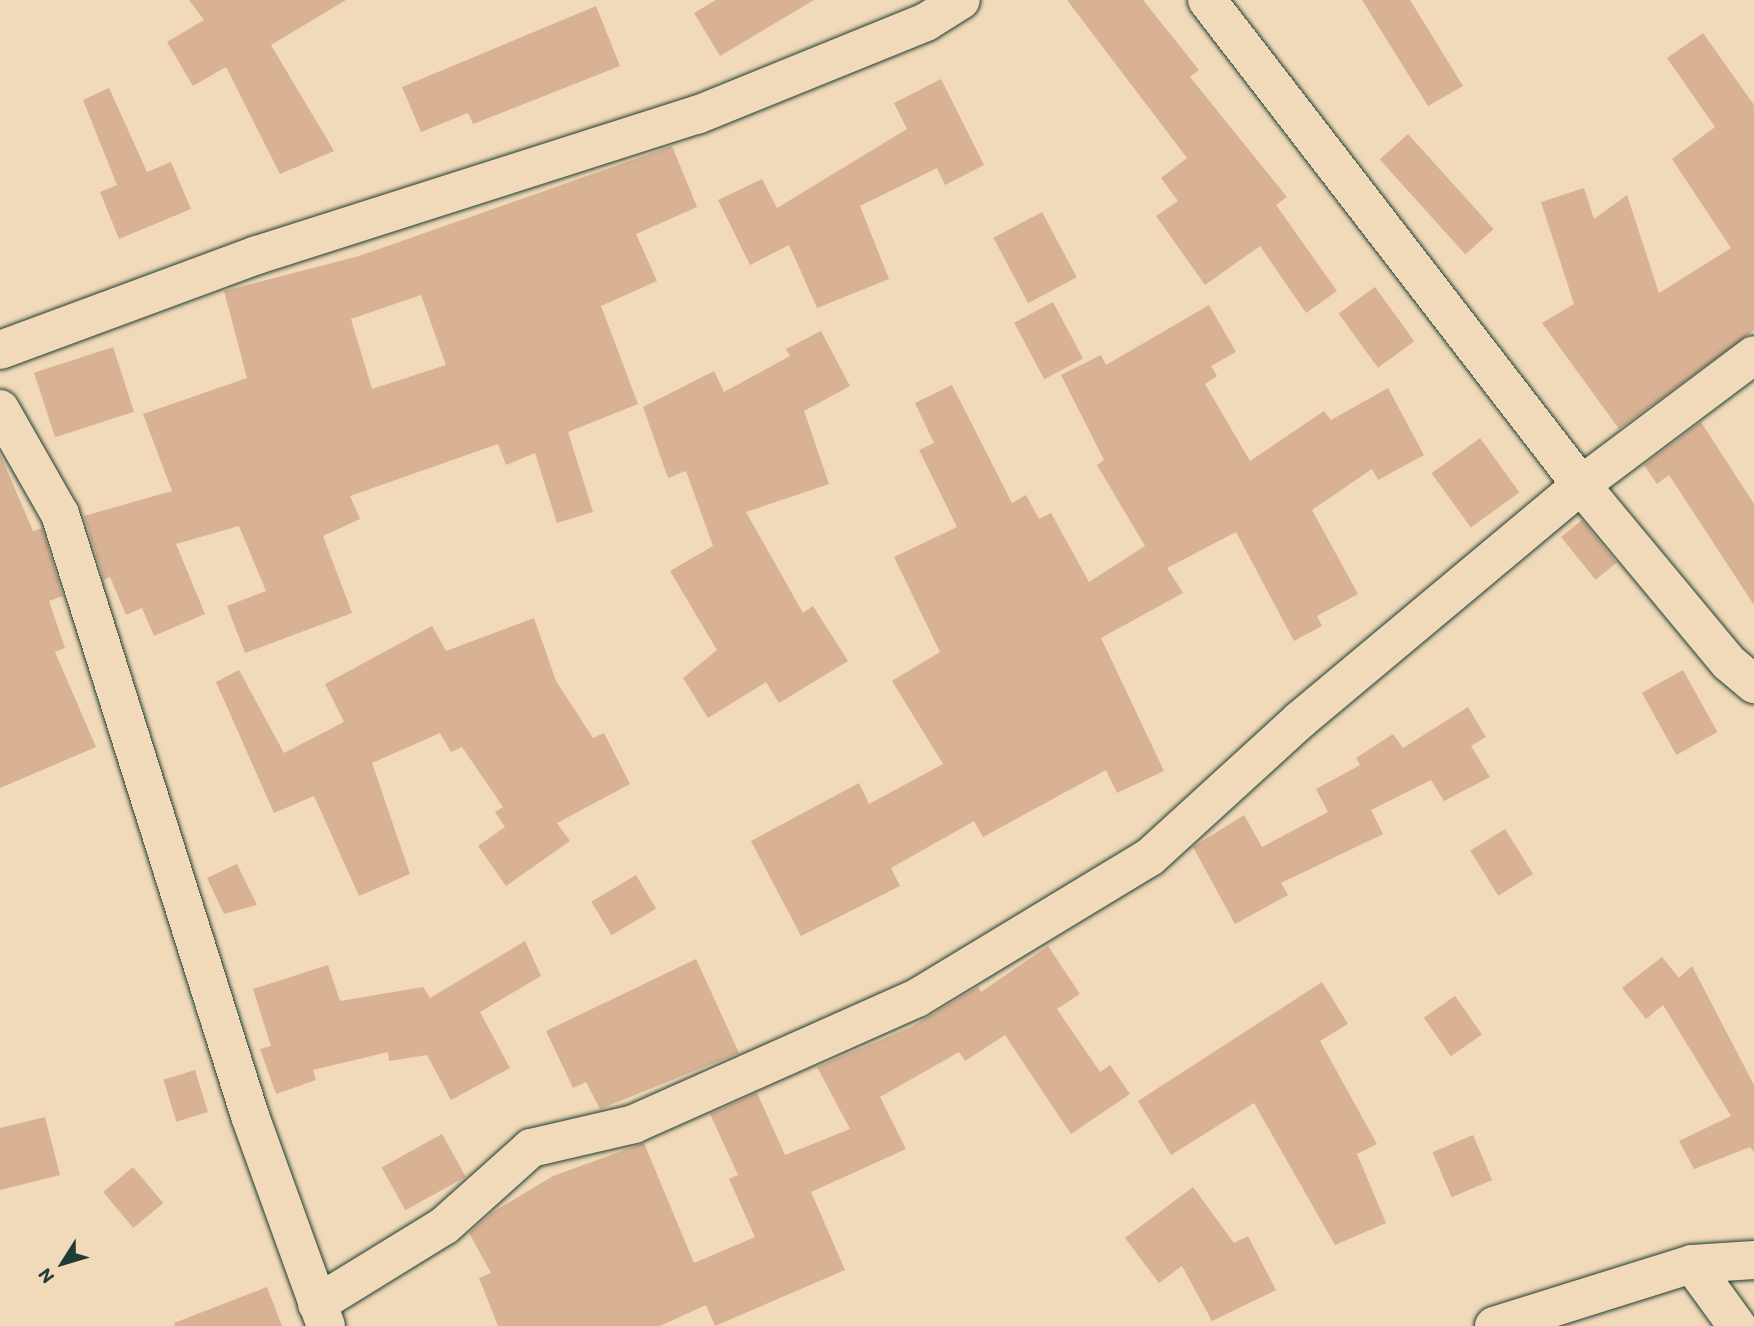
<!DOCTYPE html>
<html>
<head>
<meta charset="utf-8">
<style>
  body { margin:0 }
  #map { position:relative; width:1754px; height:1326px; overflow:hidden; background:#f1dab9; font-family:Itim,sans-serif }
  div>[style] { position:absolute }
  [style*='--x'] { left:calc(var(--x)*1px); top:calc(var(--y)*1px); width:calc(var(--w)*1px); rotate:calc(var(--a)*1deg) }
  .building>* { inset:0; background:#d9b293; transform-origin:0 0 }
  .roads { filter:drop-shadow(0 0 2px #1f3d34) drop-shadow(0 0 2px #1f3d34) }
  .minor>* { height:38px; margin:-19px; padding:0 19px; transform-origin:19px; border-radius:19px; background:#f1dab9 }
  span { translate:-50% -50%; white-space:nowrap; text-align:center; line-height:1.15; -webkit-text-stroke:5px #f1dab9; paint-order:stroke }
  .north { position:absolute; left:28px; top:1228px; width:70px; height:70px; -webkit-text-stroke:5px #f1dab9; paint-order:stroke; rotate:233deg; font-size:19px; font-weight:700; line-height:28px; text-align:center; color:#1f3d34 }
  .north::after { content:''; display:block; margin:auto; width:24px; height:32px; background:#1f3d34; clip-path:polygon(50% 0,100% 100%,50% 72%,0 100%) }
</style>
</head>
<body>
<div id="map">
  <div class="building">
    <i style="clip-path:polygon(189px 0,346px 0,271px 45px,334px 151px,280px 174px,226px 67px,193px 86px,167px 42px,204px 20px)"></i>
    <i style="clip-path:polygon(716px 0,814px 0,720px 56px,694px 13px)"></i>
    <i style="clip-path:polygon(1067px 0,1143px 0,1199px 70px,1190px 77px,1287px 197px,1276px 205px,1337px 291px,1306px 313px,1260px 246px,1205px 285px,1156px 216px,1178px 201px,1161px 178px,1187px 158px)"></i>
    <i style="clip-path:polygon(1362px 0,1410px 0,1463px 86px,1428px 106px)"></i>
    <i style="clip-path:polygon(596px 6px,620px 66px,473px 124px,468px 113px,421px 132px,402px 87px)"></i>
    <i style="clip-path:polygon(1703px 33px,1754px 105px,1754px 330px,1619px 429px,1542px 323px,1574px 304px,1541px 202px,1584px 188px,1594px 219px,1627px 195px,1659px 293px,1731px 248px,1672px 159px,1715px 127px,1667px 58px)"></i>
    <i style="clip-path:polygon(941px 79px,984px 165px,945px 185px,937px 168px,860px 206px,889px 279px,817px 308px,789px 245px,750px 265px,718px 200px,762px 179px,777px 208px,907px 129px,894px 103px)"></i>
    <i style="clip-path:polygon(109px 88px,147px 172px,171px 162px,191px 209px,119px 239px,100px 192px,117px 185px,83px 100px)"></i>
    <i style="left:1408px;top:134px;width:128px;height:38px;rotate:48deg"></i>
    <i style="clip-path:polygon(evenodd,672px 146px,697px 207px,636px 234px,657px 281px,601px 306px,638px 404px,568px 432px,593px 512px,557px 523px,535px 453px,506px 465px,498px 444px,350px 496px,360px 519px,323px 536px,352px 613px,245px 653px,227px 606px,266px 591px,239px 526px,176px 544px,205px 614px,154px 636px,142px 608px,126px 615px,110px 577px,104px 580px,84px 516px,172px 491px,143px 414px,247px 378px,224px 291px,359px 256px,672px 146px,421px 295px,446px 365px,372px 389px,351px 319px,421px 295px)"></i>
    <i style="left:1042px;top:212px;width:74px;height:55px;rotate:62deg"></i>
    <i style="left:1375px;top:287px;width:67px;height:45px;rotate:54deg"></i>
    <i style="left:1053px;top:302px;width:64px;height:44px;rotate:62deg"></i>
    <i style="clip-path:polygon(1209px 305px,1236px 352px,1211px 366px,1217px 376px,1205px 384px,1250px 461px,1324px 411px,1331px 420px,1388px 388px,1424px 455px,1378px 480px,1372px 469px,1312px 510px,1358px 594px,1317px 616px,1322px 626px,1294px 641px,1236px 532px,1167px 568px,1183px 593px,1101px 638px,1164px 771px,1117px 793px,1106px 770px,983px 837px,974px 821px,891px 868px,900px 886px,801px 936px,751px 841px,859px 783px,869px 804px,943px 764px,892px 681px,940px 652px,894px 557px,957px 527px,919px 450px,934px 443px,915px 403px,952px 385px,1012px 503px,1026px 495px,1039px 519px,1051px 513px,1089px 582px,1145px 546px,1097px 465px,1104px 460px,1061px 375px,1101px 355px,1106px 365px)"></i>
    <i style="clip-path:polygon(821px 331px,850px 386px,804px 411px,829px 484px,746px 512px,803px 613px,813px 606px,848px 661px,779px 703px,766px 682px,708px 718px,683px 678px,717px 650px,670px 571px,713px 546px,686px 471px,668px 478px,643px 407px,714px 371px,724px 392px,790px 356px,786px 349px)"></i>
    <i style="left:113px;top:347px;width:68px;height:83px;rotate:72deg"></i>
    <i style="clip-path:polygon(1701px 422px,1754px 504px,1754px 605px,1669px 475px,1657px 484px,1644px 465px)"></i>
    <i style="left:1480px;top:438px;width:67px;height:60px;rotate:54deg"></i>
    <i style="clip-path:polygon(0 454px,33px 531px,42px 528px,63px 596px,49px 601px,65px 648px,55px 652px,96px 747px,0 788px)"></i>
    <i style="left:1582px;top:520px;width:55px;height:27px;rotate:51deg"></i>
    <i style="clip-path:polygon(534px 618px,556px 681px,593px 738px,604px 733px,630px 784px,557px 823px,570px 841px,506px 886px,478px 846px,505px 827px,495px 812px,503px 807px,462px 747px,451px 752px,440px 733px,372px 763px,410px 874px,359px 896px,314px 796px,274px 813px,216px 682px,239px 670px,284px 753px,344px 722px,325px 684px,432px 626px,446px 651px)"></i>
    <i style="left:1683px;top:670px;width:71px;height:47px;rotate:61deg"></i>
    <i style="clip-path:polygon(1468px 707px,1486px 737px,1471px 746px,1490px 777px,1444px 801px,1431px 780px,1371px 810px,1383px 834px,1281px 883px,1288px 895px,1235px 924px,1193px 847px,1244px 815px,1262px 847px,1328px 812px,1316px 789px,1360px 765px,1356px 758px,1393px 734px,1403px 748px)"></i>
    <i style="left:1505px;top:829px;width:53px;height:41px;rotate:58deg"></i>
    <i style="clip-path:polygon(237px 864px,257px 905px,224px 914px,207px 878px)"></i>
    <i style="left:636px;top:875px;width:39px;height:52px;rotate:59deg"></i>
    <i style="clip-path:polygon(525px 941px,541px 976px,480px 1012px,510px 1068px,451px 1100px,427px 1055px,389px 1061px,388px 1052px,313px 1070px,316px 1080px,276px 1094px,260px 1049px,271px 1046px,253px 989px,328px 965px,340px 1001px,423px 987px,430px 998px)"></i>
    <i style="clip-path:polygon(1048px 946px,1080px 994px,1057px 1009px,1100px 1072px,1110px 1065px,1130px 1094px,1071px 1134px,1005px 1035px,965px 1061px,959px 1052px,880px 1097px,906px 1149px,811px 1192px,845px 1270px,715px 1326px,706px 1305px,660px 1326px,498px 1326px,479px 1278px,491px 1273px,469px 1233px,493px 1212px,553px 1176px,644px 1143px,694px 1263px,755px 1237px,729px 1179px,738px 1175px,710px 1114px,757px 1093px,785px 1155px,850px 1129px,817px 1067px,911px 1027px,978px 987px,981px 992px)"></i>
    <i style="clip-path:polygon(1662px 957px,1679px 978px,1692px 966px,1754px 1085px,1754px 1152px,1750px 1147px,1694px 1169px,1679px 1141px,1731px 1116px,1663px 1005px,1646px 1019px,1622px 988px)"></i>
    <i style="clip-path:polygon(696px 959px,739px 1053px,600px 1109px,586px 1082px,573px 1088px,546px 1031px)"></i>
    <i style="clip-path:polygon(1322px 982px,1348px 1024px,1320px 1041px,1377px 1144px,1357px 1154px,1386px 1223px,1335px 1245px,1254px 1103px,1171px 1155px,1138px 1101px)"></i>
    <i style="left:1455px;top:996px;width:47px;height:38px;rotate:55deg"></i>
    <i style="left:195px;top:1070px;width:44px;height:33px;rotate:73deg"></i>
    <i style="clip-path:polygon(45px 1117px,60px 1175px,0 1190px,0 1128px)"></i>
    <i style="left:442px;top:1134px;width:49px;height:69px;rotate:61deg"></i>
    <i style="left:1473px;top:1135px;width:49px;height:44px;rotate:67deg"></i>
    <i style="left:133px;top:1167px;width:47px;height:39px;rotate:50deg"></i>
    <i style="clip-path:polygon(1193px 1187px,1234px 1243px,1248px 1236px,1276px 1290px,1212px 1321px,1182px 1266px,1159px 1283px,1125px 1238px)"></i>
    <i style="clip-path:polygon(267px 1287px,282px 1326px,175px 1326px,174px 1323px)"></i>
  </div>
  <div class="roads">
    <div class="minor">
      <i style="--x:1207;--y:0;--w:612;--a:52.36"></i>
      <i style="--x:1581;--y:485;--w:231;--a:50.3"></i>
      <i style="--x:1729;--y:663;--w:33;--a:40"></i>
      <i style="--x:0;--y:350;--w:274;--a:-20.3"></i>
      <i style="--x:257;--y:255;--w:462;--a:-17.7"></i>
      <i style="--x:697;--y:115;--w:247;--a:-22.1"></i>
      <i style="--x:926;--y:22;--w:41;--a:-32.2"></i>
      <i style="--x:0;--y:409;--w:121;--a:60.3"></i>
      <i style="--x:60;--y:514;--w:631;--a:72.48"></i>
      <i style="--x:250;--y:1116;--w:223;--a:70.1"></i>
      <i style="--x:1692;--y:1264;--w:77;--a:54"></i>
      <i style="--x:317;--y:1304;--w:149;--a:-31.6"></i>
      <i style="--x:444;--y:1226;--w:117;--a:-41.9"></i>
      <i style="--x:531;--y:1148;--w:106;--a:-13.1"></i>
      <i style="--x:634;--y:1124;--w:310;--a:-24"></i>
      <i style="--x:917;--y:998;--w:272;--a:-31.2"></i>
      <i style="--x:1150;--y:857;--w:203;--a:-42.4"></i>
      <i style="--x:1300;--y:720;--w:366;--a:-39.9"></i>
      <i style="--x:1581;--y:485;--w:216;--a:-36.9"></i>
      <i style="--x:1494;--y:1326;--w:207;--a:-17.4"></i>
      <i style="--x:1692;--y:1264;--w:62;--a:-3.7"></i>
    </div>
  </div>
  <div class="north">N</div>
</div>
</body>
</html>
